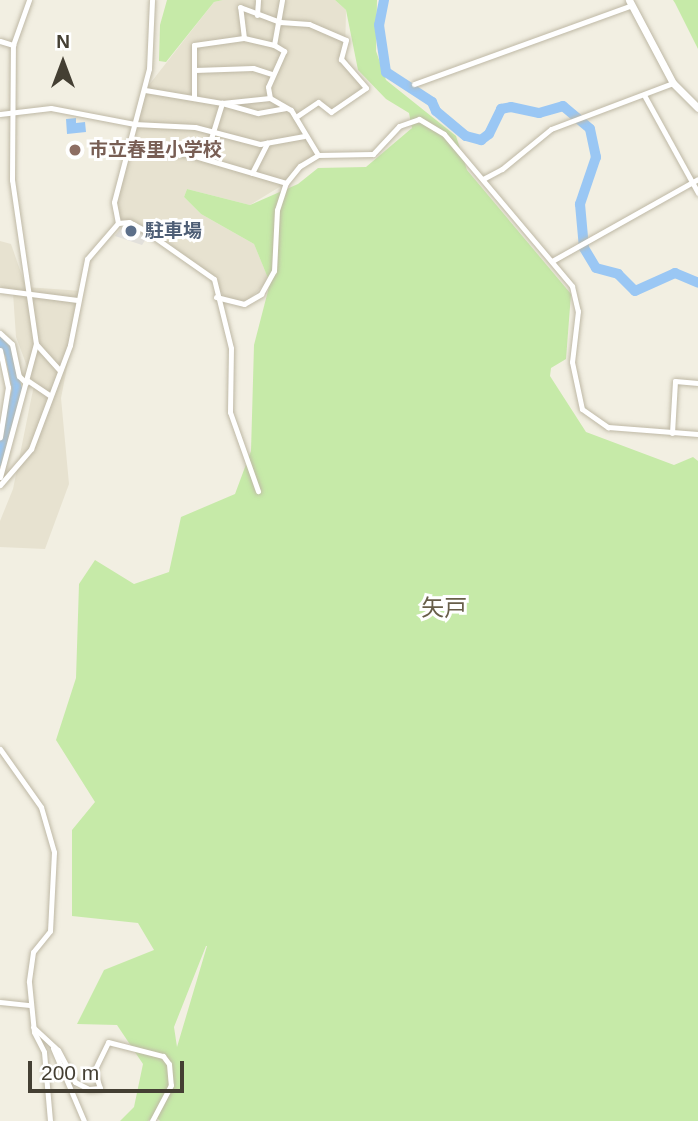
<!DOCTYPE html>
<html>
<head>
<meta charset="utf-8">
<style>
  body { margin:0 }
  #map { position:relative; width:698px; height:1121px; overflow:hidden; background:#f2efe2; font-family:Arial,"Noto Sans JP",sans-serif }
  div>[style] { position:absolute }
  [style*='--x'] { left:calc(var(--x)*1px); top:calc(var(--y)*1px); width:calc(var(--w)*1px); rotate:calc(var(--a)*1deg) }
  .residential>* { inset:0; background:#e7e2d0 }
  .green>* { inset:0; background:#c6eaa8 }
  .parking>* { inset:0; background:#e2e0db }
  .water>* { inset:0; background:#9ac7f4 }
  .river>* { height:10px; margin:-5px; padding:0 5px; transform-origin:5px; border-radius:5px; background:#9ac7f4 }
  .roads { filter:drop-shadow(0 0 2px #beb8a5) drop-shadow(0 0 2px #beb8a5) }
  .minor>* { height:5px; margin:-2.5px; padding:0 2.5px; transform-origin:2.5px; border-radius:2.5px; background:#fff }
  .tertiary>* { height:7px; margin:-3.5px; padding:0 3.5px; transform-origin:3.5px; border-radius:3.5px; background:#fff }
  .dots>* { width:19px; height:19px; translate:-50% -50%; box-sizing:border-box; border:4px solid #fff; border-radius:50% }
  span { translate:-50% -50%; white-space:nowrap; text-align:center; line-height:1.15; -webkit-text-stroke:6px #fff; paint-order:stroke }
  .education-label { font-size:19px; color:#785e54; font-weight:700 }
  .left { translate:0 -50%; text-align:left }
  .service-label { font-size:19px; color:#4e5e75; font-weight:700 }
  .quarter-label { font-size:23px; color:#675e49 }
  .north { position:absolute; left:28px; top:28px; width:70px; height:70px; -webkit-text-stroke:5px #fff; paint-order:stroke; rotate:0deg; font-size:19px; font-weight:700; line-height:28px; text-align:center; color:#443f33 }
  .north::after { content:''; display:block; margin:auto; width:24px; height:32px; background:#443f33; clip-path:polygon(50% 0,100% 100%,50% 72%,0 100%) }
  .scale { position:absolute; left:28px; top:1061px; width:156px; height:32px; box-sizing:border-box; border:4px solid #443f33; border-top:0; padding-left:9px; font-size:21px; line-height:24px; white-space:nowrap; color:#443f33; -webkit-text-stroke:5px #fff; paint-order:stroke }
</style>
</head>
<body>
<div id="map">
  <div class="residential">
    <i style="clip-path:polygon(223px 0,335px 0,346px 10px,345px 57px,366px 88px,336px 112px,318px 102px,296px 117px,318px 155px,286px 183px,250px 205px,187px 189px,184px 197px,201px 214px,254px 244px,269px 280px,244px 304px,226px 299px,208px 273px,144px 230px,118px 223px,116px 195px,145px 90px,214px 2px)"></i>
    <i style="clip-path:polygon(0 241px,11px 244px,26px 287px,82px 291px,61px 398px,69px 484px,45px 549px,0 547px,0 521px,13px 489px,34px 385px,16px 337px,13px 293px,0 287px)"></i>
  </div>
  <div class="green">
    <i style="clip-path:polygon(167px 0,223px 0,214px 2px,166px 62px,159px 61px,160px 25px)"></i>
    <i style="clip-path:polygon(evenodd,335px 0,377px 0,376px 51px,386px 80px,456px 136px,467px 170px,571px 294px,566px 359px,551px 368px,550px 376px,586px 432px,674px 465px,693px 457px,698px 461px,698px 1121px,160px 1121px,155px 1116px,148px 1121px,120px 1121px,134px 1107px,143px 1064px,117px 1025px,77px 1024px,104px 970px,154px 950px,138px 923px,72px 916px,72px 830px,95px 802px,56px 740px,76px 678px,79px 584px,95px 560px,134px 584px,169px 572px,181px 517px,235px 494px,251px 451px,254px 345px,270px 283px,254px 244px,201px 214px,184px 197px,187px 189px,250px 205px,298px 184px,318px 168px,366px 167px,412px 128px,409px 113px,386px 99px,358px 70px,346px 10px,335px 0,206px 946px,207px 946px,177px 1047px,174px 1027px,206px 946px)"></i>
    <i style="clip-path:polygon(673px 0,698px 0,698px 49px,675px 3px)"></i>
  </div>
  <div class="parking">
    <i style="clip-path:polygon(124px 224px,138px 227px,148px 236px,142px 245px,115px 236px)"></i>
  </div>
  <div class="water">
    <i style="clip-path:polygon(76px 118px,76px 123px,85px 122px,86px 132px,67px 134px,66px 119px)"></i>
  </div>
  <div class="river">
    <i style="--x:384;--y:0;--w:25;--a:101"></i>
    <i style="--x:379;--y:25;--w:48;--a:81.5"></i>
    <i style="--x:386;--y:72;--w:55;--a:33.1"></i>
    <i style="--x:432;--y:102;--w:10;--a:66"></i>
    <i style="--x:436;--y:111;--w:39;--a:40"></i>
    <i style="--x:466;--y:136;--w:16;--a:15"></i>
    <i style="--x:481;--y:140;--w:10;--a:-37"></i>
    <i style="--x:489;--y:134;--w:28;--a:-64"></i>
    <i style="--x:501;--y:109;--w:10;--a:-11"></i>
    <i style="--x:511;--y:107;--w:29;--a:12"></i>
    <i style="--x:539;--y:113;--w:25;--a:-16"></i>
    <i style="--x:563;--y:106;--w:35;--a:40"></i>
    <i style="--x:590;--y:129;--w:29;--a:78"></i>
    <i style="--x:596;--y:157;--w:50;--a:108.8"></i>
    <i style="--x:580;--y:204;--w:44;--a:84.8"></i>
    <i style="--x:584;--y:248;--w:23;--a:59"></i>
    <i style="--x:596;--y:268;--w:23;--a:15"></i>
    <i style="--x:618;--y:274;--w:24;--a:45"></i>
    <i style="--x:635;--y:291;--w:44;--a:-24.2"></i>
    <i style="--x:675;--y:273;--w:25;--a:23"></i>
    <i style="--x:0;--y:341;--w:16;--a:52"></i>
    <i style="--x:10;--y:354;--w:36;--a:79"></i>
    <i style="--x:17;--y:389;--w:74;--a:103.3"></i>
  </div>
  <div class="roads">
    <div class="minor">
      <i style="--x:257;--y:15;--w:15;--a:-86"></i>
      <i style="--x:244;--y:38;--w:31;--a:-97"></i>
      <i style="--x:240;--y:7;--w:43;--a:20.6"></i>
      <i style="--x:280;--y:22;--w:29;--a:4"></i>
      <i style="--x:309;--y:24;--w:40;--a:23.4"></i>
      <i style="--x:346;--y:40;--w:20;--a:105"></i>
      <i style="--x:341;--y:59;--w:38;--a:49"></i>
      <i style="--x:366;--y:88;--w:42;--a:145.6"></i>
      <i style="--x:331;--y:112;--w:16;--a:-142"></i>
      <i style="--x:318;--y:102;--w:27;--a:146"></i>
      <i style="--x:0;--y:41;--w:14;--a:17"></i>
      <i style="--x:274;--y:45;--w:46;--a:-79.9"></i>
      <i style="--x:195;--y:70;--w:58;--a:-2"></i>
      <i style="--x:253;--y:68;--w:20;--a:18"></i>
      <i style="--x:414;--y:84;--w:230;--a:-19.9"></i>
      <i style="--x:145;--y:90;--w:78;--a:9.6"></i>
      <i style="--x:222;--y:103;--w:48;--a:-5.9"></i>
      <i style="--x:644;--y:95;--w:112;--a:61.1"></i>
      <i style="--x:194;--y:96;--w:51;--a:-90"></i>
      <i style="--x:194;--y:45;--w:50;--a:-8"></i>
      <i style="--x:244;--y:38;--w:31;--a:13"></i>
      <i style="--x:274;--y:45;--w:12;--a:31"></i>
      <i style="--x:284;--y:51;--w:39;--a:114"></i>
      <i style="--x:268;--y:87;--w:11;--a:80"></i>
      <i style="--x:270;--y:98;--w:24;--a:30"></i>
      <i style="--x:291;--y:110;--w:52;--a:59"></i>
      <i style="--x:0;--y:114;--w:51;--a:-6.7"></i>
      <i style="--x:51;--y:108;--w:85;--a:10.9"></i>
      <i style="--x:134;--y:124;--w:61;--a:2.8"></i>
      <i style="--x:195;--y:127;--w:67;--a:14.7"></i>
      <i style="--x:260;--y:144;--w:45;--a:-10.3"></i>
      <i style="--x:128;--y:150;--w:60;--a:3.8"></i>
      <i style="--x:188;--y:154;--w:102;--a:16.5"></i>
      <i style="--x:205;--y:158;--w:58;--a:-72.8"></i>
      <i style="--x:222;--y:103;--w:37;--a:16"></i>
      <i style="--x:258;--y:113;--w:27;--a:-10"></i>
      <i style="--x:252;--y:173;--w:34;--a:-63"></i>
      <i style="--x:483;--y:179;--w:21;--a:-28"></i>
      <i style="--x:502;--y:169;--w:63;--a:-39.2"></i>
      <i style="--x:551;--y:129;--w:130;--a:-20.7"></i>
      <i style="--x:118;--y:223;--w:11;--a:-5"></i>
      <i style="--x:129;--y:222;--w:17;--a:28"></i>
      <i style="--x:144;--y:230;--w:85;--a:35"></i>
      <i style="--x:214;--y:279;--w:71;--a:76.2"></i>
      <i style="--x:231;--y:348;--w:64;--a:90.9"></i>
      <i style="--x:230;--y:412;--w:84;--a:70.5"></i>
      <i style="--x:552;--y:261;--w:167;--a:-29.3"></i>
      <i style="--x:0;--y:290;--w:78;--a:7.4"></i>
      <i style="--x:216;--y:297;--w:29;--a:14"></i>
      <i style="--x:244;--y:304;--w:20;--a:-30"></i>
      <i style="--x:261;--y:294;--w:26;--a:-61"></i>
      <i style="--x:274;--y:271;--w:61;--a:-87.2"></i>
      <i style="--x:277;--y:210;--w:28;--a:-72"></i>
      <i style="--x:286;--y:183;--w:22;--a:-51"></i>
      <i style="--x:300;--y:166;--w:21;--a:-31"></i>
      <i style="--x:318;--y:155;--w:55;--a:-1"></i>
      <i style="--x:373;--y:154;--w:38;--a:-47"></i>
      <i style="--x:399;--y:126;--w:21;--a:-19"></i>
      <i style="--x:419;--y:119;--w:29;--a:31"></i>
      <i style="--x:444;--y:134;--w:199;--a:49.9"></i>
      <i style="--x:572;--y:286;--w:26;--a:77"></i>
      <i style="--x:578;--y:311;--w:51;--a:96.7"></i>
      <i style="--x:572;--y:362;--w:48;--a:78"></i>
      <i style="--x:582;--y:409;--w:32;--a:35"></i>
      <i style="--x:608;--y:427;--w:90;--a:4.4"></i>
      <i style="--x:0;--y:333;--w:16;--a:43"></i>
      <i style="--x:12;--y:344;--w:33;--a:78"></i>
      <i style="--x:19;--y:376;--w:10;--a:45"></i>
      <i style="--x:36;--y:344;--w:36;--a:48"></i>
      <i style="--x:0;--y:350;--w:38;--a:78"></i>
      <i style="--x:8;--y:387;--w:51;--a:99.1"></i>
      <i style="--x:27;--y:380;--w:27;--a:34"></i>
      <i style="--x:672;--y:433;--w:52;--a:-86.7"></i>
      <i style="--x:675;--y:381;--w:23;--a:5"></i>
      <i style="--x:0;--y:477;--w:138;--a:-74.9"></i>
      <i style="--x:36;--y:344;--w:166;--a:-98.3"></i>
      <i style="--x:12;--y:180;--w:135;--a:-89.6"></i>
      <i style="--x:13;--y:45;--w:48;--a:-70.4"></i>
      <i style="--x:0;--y:485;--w:48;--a:-49.3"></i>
      <i style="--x:31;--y:449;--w:111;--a:-69.4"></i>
      <i style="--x:70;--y:345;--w:88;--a:-78.8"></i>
      <i style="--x:87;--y:259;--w:48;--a:-49.3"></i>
      <i style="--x:118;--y:223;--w:21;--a:-101"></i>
      <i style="--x:114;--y:202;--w:138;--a:-75.3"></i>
      <i style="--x:149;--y:69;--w:69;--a:-87.5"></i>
      <i style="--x:0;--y:749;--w:71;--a:54.7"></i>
      <i style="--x:41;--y:807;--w:47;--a:73.9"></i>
      <i style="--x:54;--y:852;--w:79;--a:92.9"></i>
      <i style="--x:50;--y:931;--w:27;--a:129"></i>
      <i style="--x:33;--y:952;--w:30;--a:98"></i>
      <i style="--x:29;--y:982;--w:50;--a:84.3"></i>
      <i style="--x:34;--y:1032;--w:22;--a:63"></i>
      <i style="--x:44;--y:1052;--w:69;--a:85"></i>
      <i style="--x:0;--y:1002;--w:30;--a:6"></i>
      <i style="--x:33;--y:1027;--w:34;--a:43"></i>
      <i style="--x:58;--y:1050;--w:36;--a:62"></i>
      <i style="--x:75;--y:1082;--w:16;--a:27"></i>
      <i style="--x:89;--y:1089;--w:11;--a:-5"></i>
      <i style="--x:100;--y:1088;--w:18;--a:-109"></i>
      <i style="--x:94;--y:1071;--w:32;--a:-64"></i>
      <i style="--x:108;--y:1042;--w:57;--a:14.3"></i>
      <i style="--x:163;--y:1056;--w:10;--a:53"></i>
      <i style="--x:169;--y:1064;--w:21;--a:85"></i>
      <i style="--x:171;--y:1085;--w:41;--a:117.8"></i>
      <i style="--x:53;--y:1048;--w:79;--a:67"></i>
    </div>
    <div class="tertiary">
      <i style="--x:629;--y:0;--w:94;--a:62.1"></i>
      <i style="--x:673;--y:83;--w:35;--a:45"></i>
    </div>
  </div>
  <div class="dots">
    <i style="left:75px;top:150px;background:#8d6e63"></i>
    <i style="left:131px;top:231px;background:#5c6f8a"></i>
  </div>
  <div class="education-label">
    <span class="left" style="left:89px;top:150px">市立春里小学校</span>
  </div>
  <div class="service-label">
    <span class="left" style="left:145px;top:231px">駐車場</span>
  </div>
  <div class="quarter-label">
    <span style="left:444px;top:608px">矢戸</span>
  </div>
  <div class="north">N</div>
  <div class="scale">200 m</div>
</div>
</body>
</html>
